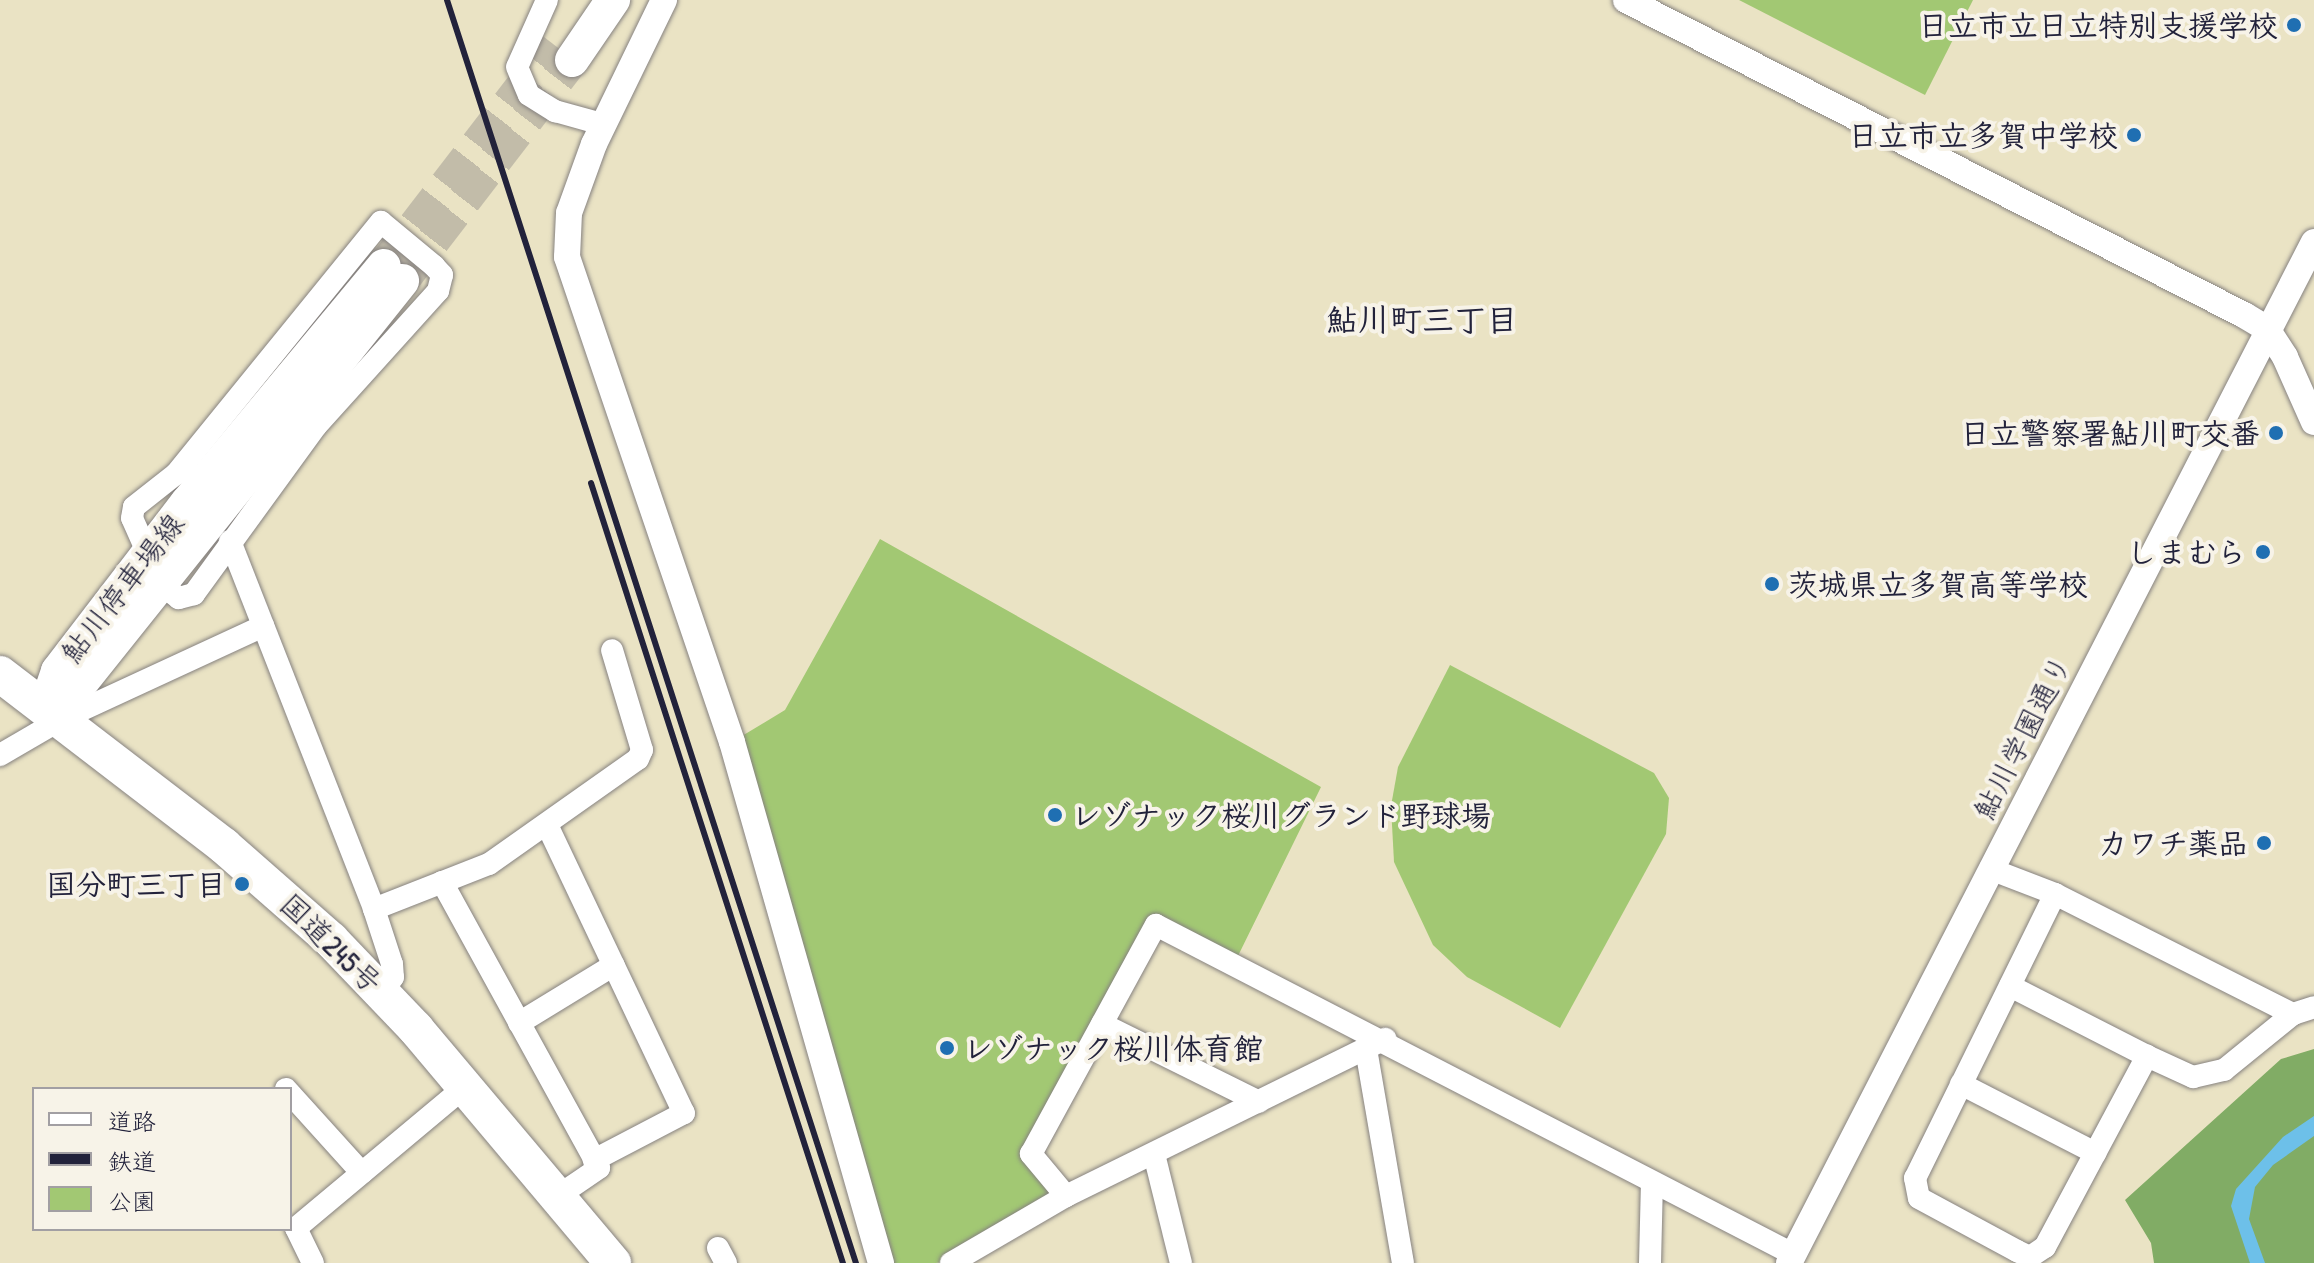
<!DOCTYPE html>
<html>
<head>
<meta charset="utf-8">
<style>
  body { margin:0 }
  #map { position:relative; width:2314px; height:1263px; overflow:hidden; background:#eae3c4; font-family:"Patrick Hand","Klee One",sans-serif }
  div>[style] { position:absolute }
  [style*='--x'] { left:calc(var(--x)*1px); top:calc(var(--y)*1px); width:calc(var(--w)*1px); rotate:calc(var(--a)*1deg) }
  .green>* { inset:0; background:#a2c873 }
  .forest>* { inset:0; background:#81ac65 }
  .water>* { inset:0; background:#6dc0e9 }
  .primary-tunnel>* { height:34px; margin-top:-17px; transform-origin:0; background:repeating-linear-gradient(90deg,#c2bca9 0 34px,transparent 0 51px) }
  .roads { filter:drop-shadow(0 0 2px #868280) drop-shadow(0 0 2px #868280) }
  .minor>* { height:22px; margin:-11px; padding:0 11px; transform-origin:11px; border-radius:11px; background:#fff }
  .tertiary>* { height:26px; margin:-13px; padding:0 13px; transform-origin:13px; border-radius:13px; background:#fff }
  .primary>* { height:34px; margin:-17px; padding:0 17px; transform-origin:17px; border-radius:17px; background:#fff }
  .trunk>* { height:36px; margin:-18px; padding:0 18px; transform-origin:18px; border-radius:18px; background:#fff }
  .rail>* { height:6px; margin:-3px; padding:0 3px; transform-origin:3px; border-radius:3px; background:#22223b }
  .dots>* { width:22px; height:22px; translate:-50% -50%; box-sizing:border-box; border:4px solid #f7f3e8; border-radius:50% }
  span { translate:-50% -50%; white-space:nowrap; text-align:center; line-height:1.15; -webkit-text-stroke:8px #f7f3e8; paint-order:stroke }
  .poi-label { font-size:30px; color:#22223b; font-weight:700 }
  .right { translate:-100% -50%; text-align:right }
  .left { translate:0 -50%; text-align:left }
  .street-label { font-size:30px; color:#22223b }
  .neighbourhood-label { font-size:32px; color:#22223b; font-weight:700 }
  .legend { position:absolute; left:32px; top:1087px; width:260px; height:144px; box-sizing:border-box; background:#f7f3e8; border:2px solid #a29fa3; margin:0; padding:10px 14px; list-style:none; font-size:24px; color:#22223b }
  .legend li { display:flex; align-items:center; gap:16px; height:40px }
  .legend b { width:40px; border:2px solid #a29fa3 }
</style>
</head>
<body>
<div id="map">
  <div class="green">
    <i style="clip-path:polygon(1739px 0,1973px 0,1925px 95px)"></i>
    <i style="clip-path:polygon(880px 539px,1321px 787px,1234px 964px,1156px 925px,1031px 1154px,1066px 1196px,952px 1260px,936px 1263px,881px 1263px,732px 742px,785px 710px)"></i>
    <i style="clip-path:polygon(1450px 665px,1654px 773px,1669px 798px,1666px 834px,1560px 1028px,1467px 977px,1433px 945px,1394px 862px,1391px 806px,1398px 767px)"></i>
  </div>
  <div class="forest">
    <i style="clip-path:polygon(2314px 1049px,2314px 1263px,2154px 1263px,2151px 1243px,2125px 1200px,2281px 1059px)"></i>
  </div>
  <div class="water">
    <i style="clip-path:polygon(2314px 1116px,2314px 1136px,2273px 1165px,2255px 1187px,2249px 1219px,2265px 1263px,2250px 1263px,2231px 1206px,2236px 1189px,2283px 1137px)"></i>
  </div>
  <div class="primary-tunnel">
    <i style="--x:384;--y:266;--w:279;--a:-52.4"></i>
    <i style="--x:402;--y:281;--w:279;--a:-52.4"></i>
  </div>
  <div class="roads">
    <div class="minor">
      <i style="--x:547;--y:0;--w:73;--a:114.1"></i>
      <i style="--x:517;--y:67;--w:30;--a:67"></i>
      <i style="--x:529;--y:95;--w:31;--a:32"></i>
      <i style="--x:555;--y:111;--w:49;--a:15.5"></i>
      <i style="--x:230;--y:541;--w:395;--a:68.6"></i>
      <i style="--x:374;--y:909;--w:58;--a:71.9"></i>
      <i style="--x:392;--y:964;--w:13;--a:86"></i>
      <i style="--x:393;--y:977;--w:19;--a:125"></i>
      <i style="--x:148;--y:554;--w:39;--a:-114"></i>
      <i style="--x:132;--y:518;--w:11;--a:-80"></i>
      <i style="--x:134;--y:507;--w:53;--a:-38.2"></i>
      <i style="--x:176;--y:474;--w:325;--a:-50.9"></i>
      <i style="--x:381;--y:222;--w:69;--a:39.7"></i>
      <i style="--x:434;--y:266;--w:12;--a:48"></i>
      <i style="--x:442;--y:275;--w:16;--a:104"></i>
      <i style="--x:438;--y:291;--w:182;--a:132.1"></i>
      <i style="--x:316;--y:426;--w:208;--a:126"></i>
      <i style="--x:194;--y:594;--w:16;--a:165"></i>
      <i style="--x:179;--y:598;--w:26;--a:-144"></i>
      <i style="--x:0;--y:755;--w:69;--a:-30.3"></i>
      <i style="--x:60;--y:720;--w:224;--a:-24.8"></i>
      <i style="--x:548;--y:827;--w:317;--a:64.6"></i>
      <i style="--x:684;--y:1113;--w:102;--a:152.4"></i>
      <i style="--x:1990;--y:869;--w:70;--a:21"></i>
      <i style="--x:2055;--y:894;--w:267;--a:26.8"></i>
      <i style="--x:2293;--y:1014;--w:22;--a:-18"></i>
      <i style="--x:442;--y:882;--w:326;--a:61.2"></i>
      <i style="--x:599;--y:1168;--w:50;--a:145.7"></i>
      <i style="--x:2055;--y:894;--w:317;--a:116.2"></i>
      <i style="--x:1915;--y:1178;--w:20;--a:79"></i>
      <i style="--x:1919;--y:1198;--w:111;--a:28.4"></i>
      <i style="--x:2017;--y:1251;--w:14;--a:25"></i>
      <i style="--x:2030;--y:1257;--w:18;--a:-34"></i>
      <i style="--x:2045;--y:1247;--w:217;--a:-61.9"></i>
      <i style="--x:2147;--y:1056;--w:51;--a:24.5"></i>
      <i style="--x:2193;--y:1077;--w:32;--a:-13"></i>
      <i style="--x:2224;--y:1070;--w:89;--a:-39.1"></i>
      <i style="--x:374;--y:909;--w:123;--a:-21.4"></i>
      <i style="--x:489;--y:864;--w:182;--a:-35.2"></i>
      <i style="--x:638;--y:759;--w:10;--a:-66"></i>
      <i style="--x:642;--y:750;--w:104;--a:-106.7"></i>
      <i style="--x:2010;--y:986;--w:154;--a:27.1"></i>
      <i style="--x:519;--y:1023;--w:111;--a:-31.4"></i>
      <i style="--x:1102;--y:1024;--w:175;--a:26.4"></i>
      <i style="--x:1366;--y:1049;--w:217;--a:80.2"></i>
      <i style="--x:1961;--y:1084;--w:151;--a:27.2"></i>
      <i style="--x:286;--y:1089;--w:113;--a:47.9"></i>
      <i style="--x:1154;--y:1154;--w:112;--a:76.1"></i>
      <i style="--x:1066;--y:1196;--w:55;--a:-129.8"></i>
      <i style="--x:1031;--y:1154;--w:261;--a:-61.4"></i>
      <i style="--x:1156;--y:925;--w:717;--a:27.32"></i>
      <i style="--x:718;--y:1248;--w:17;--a:62"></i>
      <i style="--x:313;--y:1263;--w:39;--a:-116"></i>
      <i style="--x:296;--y:1228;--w:222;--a:-39.9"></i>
      <i style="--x:951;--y:1263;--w:133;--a:-30.2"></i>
      <i style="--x:1066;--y:1196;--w:356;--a:-26.2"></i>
      <i style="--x:1650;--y:1263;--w:81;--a:-88.6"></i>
    </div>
    <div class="tertiary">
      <i style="--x:664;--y:0;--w:160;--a:115.9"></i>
      <i style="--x:594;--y:144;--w:73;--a:109.9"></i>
      <i style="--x:569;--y:213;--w:44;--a:92.6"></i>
      <i style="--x:567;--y:257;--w:512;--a:71.21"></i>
      <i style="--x:732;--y:742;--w:542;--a:74.04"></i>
      <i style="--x:1626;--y:0;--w:694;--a:27.01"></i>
      <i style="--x:2244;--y:315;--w:27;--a:31"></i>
      <i style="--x:2267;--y:329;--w:33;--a:57"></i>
      <i style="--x:2285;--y:357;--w:71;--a:66"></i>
      <i style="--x:1789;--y:1263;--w:1148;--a:-62.79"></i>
    </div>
    <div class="primary">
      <i style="--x:572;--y:60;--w:73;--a:-55.7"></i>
      <i style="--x:45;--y:709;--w:40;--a:-71.1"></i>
      <i style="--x:58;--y:671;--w:212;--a:-52.5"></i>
      <i style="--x:187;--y:503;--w:308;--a:-50.3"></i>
      <i style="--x:45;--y:709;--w:38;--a:-33"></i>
      <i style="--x:77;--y:688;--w:521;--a:-51.39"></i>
    </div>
    <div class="trunk">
      <i style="--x:0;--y:674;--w:282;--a:37.5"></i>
      <i style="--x:224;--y:846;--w:142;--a:41.3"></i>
      <i style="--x:331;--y:940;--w:123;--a:46.3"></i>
      <i style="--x:416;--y:1029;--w:306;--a:49.9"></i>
    </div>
  </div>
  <div class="rail">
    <i style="--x:447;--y:0;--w:1328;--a:72.06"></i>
    <i style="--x:591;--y:483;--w:820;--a:72.1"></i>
  </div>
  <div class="dots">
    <i style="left:2294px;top:25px;background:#1f6fb2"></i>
    <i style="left:2134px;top:135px;background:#1f6fb2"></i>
    <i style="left:2276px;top:433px;background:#1f6fb2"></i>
    <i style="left:2263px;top:552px;background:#1f6fb2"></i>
    <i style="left:1772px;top:584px;background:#1f6fb2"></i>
    <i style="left:1055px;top:815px;background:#1f6fb2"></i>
    <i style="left:2264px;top:843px;background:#1f6fb2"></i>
    <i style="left:242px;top:884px;background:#1f6fb2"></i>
    <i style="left:947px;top:1048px;background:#1f6fb2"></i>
  </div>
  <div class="poi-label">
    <span class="right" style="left:2278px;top:25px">日立市立日立特別支援学校</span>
    <span class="right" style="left:2118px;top:135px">日立市立多賀中学校</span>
    <span class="right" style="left:2260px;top:433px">日立警察署鮎川町交番</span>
    <span class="right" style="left:2247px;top:552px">しまむら</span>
    <span class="left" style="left:1788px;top:584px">茨城県立多賀高等学校</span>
    <span class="left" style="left:1071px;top:815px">レゾナック桜川グランド野球場</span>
    <span class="right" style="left:2248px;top:843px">カワチ薬品</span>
    <span class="right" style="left:226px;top:884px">国分町三丁目</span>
    <span class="left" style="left:963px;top:1048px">レゾナック桜川体育館</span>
  </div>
  <div class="street-label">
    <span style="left:122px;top:588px;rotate:-52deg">鮎川停車場線</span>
    <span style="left:2022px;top:737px;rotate:-63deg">鮎川学園通り</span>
    <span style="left:331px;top:943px;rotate:44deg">国道245号</span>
  </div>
  <div class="neighbourhood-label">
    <span style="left:1422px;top:320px">鮎川町三丁目</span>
  </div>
  <ul class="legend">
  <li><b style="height:10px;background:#fff"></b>道路</li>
  <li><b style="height:10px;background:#22223b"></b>鉄道</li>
  <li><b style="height:22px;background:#a2c873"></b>公園</li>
  </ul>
</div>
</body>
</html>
